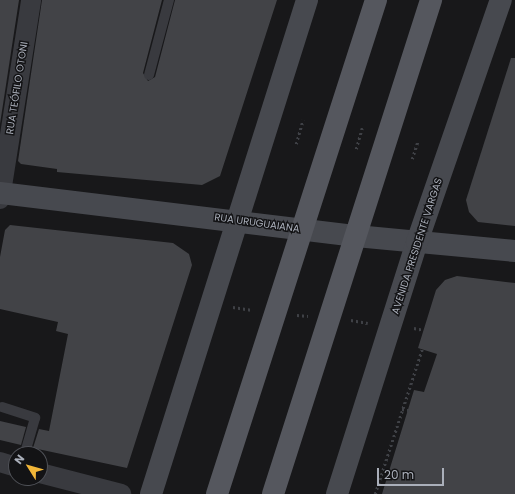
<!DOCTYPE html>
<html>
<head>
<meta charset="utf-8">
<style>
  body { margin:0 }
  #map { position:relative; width:515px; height:494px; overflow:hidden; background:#18181a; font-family:Poppins,sans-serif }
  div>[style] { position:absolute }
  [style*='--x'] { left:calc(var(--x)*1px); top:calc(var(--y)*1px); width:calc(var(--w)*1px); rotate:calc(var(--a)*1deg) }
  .building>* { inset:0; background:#424347 }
  .path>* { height:2.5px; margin-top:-1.25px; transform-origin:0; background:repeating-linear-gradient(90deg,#3f4146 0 2px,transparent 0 5px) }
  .lane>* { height:10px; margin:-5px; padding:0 5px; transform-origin:5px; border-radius:5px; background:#393a3f }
  .street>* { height:20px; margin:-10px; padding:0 10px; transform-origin:10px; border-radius:10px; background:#393a3f }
  .secondary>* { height:22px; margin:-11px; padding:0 11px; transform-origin:11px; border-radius:11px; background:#47494f }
  .primary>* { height:22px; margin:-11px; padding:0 11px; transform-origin:11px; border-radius:11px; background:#55575e }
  span { translate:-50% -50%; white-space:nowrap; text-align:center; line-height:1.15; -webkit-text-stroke:3px #131315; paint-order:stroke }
  .street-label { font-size:10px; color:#aaafba }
  .north { position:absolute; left:8px; top:446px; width:40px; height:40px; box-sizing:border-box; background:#131315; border:1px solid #4f5157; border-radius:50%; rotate:307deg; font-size:11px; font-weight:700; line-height:16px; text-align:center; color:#aaafba }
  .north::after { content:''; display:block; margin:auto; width:14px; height:18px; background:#f2b638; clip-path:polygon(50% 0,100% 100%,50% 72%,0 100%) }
  .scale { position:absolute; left:377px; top:468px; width:67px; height:18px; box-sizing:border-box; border:2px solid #aaafba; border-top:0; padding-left:5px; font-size:12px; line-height:14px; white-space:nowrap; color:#aaafba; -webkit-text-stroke:3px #131315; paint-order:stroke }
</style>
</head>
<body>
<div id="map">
  <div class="building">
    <i style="clip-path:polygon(0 0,19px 0,0 124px)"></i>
    <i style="clip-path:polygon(42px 0,162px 0,143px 73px,148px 81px,155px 77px,175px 0,277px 0,220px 176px,202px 185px,57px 172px,57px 169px,21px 164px,18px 161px)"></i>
    <i style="clip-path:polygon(511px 58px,515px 58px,515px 226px,478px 222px,469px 212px,466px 200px)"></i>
    <i style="clip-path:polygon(10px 225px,173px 243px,189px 254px,192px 265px,127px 468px,33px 448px,39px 429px,49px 431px,68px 334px,56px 331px,58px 322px,0 309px,0 257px,5px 230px)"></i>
    <i style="clip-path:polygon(457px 276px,515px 283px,515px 494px,382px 494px,414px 390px,424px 392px,437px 354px,418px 348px,436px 290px,445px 280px)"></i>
    <i style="clip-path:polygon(0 421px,26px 427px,21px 445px,0 440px)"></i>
  </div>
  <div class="path">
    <i style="--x:296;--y:144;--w:25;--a:-74"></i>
    <i style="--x:356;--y:149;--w:22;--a:-74"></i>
    <i style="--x:412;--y:159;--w:19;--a:-72"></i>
    <i style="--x:233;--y:307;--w:18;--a:9"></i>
    <i style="--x:297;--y:315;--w:11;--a:5"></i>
    <i style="--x:351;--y:320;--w:17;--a:10"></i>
    <i style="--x:414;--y:328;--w:10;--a:11"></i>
    <i style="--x:402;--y:409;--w:10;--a:11"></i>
    <i style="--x:375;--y:494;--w:152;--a:-72"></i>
  </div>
  <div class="lane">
    <i style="--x:149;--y:75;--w:78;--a:-75.1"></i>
    <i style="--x:2;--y:407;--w:35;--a:18"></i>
    <i style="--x:35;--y:418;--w:37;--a:106"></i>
  </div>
  <div class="street">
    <i style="--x:0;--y:199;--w:201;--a:-81.1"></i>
    <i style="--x:0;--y:462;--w:17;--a:17"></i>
    <i style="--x:40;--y:473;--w:84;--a:14.5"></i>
  </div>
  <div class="secondary">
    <i style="--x:0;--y:193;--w:359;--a:6.9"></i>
    <i style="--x:356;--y:236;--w:160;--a:5.4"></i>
    <i style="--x:151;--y:494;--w:518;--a:-72.47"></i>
    <i style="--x:337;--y:494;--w:264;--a:-72.4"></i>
    <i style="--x:417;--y:242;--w:256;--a:-70.9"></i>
  </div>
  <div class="primary">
    <i style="--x:217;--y:494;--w:519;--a:-72.16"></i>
    <i style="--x:273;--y:494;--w:519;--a:-72.26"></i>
  </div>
  <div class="street-label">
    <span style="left:17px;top:88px;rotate:-81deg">RUA TEÓFILO OTONI</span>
    <span style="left:257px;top:223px;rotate:8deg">RUA URUGUAIANA</span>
    <span style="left:417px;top:246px;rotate:-72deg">AVENIDA PRESIDENTE VARGAS</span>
  </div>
  <div class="north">N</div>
  <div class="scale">20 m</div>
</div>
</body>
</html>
